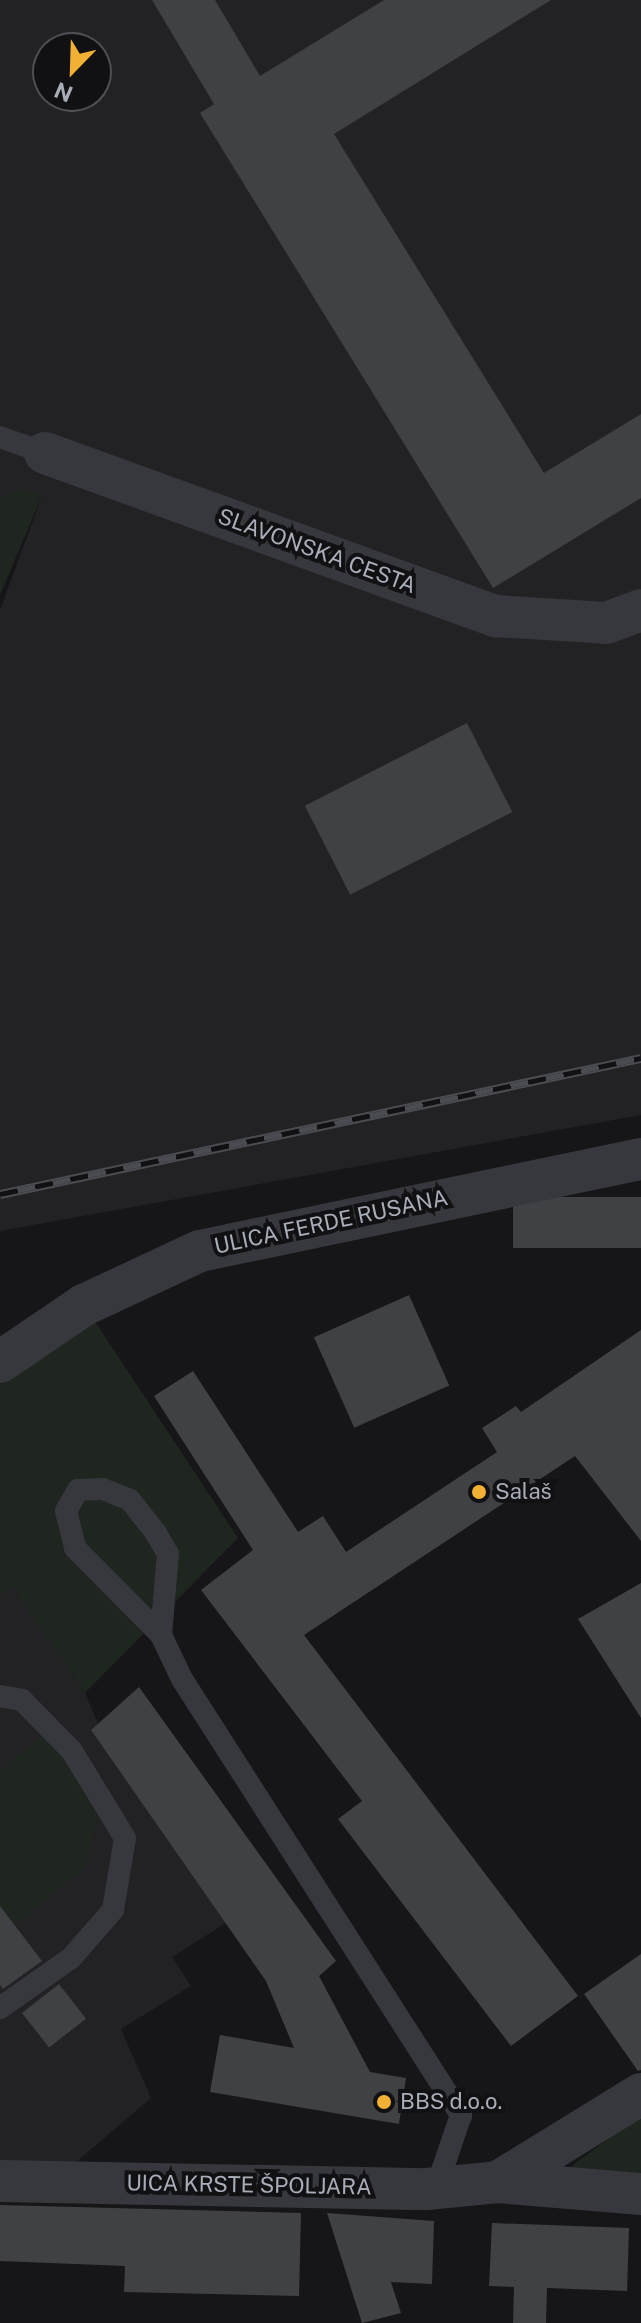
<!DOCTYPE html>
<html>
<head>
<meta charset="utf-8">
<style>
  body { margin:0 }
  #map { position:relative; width:641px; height:2323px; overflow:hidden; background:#161618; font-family:"Public Sans",sans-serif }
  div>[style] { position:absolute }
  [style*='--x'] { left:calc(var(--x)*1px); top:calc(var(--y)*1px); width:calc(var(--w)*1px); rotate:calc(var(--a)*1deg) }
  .built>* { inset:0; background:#222225 }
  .green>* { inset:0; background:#1e261f }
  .building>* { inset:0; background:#404145; transform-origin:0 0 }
  .lane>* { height:22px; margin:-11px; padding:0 11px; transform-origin:11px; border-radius:11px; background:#37383d }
  .street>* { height:42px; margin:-21px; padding:0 21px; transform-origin:21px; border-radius:21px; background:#37383d }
  .rail>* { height:9px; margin-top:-4.5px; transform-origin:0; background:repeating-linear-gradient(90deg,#111113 0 18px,#4a4c52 0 36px); box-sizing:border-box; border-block:2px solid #4a4c52 }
  .dots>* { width:22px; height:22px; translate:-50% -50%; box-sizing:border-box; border:4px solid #111113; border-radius:50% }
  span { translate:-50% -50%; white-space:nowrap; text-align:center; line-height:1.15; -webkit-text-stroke:8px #111113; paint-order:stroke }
  .street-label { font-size:22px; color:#a8adb8 }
  .poi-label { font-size:22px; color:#a8adb8 }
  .left { translate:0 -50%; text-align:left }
  .north { position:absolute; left:32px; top:32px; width:80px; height:80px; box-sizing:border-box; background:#111113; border:2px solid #4d4f55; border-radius:50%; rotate:203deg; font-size:22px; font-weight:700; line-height:32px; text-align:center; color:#a8adb8 }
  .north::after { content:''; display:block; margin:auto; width:28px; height:36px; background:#f2b134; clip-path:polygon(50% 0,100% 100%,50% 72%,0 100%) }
</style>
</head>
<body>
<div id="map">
  <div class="built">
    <i style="clip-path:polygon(evenodd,0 0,641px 0,641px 1115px,0 1231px,0 610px,42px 496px,0 544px,0 0,48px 48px,96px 48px,96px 96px,48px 96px,48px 48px)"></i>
    <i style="clip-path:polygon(12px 1585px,85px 1693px,98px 1723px,91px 1730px,226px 1923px,172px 1957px,191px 1986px,121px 2029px,151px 2098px,53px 2182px,0 2181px,0 1596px)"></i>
  </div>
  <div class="green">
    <i style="clip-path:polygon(22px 489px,42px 496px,0 595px,0 499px)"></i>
    <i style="clip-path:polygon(84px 1305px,238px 1538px,85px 1693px,12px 1586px,0 1596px,0 1362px)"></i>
    <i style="clip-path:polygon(50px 1728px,96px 1791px,97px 1821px,85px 1867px,0 1937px,0 1772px)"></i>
    <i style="clip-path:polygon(641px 2115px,641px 2179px,565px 2171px)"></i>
  </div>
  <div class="building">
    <i style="clip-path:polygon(152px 0,215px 0,260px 76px,384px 0,551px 0,334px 134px,544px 473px,641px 414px,641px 498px,493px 588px,200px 113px,214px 104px)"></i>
    <i style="left:467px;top:723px;width:100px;height:182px;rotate:63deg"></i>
    <i style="left:641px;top:1197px;width:51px;height:128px;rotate:90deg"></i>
    <i style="left:409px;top:1295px;width:99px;height:104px;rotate:66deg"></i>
    <i style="clip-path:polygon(641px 1330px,641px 1541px,575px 1456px,304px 1635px,578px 1996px,511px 2046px,338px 1819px,362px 1801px,201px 1590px,253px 1550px,154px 1396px,193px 1371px,298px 1532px,323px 1516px,346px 1552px,497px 1452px,482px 1428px,516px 1406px,521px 1412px)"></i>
    <i style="clip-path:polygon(641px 1583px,641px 1718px,578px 1619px)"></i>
    <i style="clip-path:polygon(139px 1687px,336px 1961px,319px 1976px,370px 2072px,406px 2078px,399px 2124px,210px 2092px,220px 2035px,294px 2048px,266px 1981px,91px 1730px)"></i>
    <i style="clip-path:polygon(0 1906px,42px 1961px,3px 1989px,0 1985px)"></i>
    <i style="clip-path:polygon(641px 1954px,641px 2070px,638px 2071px,584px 1994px)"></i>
    <i style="left:59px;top:1984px;width:44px;height:47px;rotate:52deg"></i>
    <i style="clip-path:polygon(0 2205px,301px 2213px,299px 2296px,124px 2292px,125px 2266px,0 2261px)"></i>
    <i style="clip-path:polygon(327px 2213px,434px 2221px,432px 2284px,391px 2282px,401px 2313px,362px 2323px)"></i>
    <i style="clip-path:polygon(492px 2223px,629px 2228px,627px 2291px,547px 2288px,546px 2323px,513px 2323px,514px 2287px,489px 2286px)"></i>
  </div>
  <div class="lane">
    <i style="--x:0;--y:437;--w:48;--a:19.6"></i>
    <i style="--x:161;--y:1635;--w:81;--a:-85.1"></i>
    <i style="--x:168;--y:1554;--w:24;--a:-120"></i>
    <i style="--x:156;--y:1533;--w:42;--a:-128.2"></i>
    <i style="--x:130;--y:1500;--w:29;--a:-158"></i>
    <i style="--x:103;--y:1489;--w:25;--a:178"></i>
    <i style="--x:78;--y:1490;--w:24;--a:120"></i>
    <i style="--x:66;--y:1511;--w:38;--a:76"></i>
    <i style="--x:75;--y:1548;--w:122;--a:45.3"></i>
    <i style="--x:161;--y:1635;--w:49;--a:64.5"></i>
    <i style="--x:182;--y:1679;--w:518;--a:57.38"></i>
    <i style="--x:461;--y:2115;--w:77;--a:108.9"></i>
    <i style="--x:0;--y:1696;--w:22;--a:10"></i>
    <i style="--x:22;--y:1700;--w:71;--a:45.6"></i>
    <i style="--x:72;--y:1751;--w:102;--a:58.7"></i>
    <i style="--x:125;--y:1838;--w:73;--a:99.5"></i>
    <i style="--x:113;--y:1910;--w:64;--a:131.2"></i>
    <i style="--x:71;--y:1958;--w:87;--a:144.8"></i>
  </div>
  <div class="street">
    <i style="--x:45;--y:453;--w:480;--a:19.9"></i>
    <i style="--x:496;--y:616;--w:110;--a:3.6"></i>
    <i style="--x:606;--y:623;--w:37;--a:-20"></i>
    <i style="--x:0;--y:1362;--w:102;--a:-34.2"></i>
    <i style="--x:84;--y:1305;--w:128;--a:-25"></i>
    <i style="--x:200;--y:1251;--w:450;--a:-11.8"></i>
    <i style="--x:0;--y:2181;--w:427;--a:1.1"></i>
    <i style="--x:427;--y:2189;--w:71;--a:-5.6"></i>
    <i style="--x:498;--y:2182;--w:168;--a:-31.6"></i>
    <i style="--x:498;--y:2182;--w:144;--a:4.8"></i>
  </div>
  <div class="rail">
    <i style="--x:0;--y:1194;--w:655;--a:-11.98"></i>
  </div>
  <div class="dots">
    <i style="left:479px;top:1492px;background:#f2b134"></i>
    <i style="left:384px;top:2102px;background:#f2b134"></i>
  </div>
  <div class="street-label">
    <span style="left:317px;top:551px;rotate:20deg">SLAVONSKA CESTA</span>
    <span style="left:331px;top:1222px;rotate:-12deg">ULICA FERDE RUSANA</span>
    <span style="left:249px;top:2185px;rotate:1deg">UICA KRSTE ŠPOLJARA</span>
  </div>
  <div class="poi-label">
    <span class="left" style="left:495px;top:1492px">Salaš</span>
    <span class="left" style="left:400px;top:2102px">BBS d.o.o.</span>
  </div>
  <div class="north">N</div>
</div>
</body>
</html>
